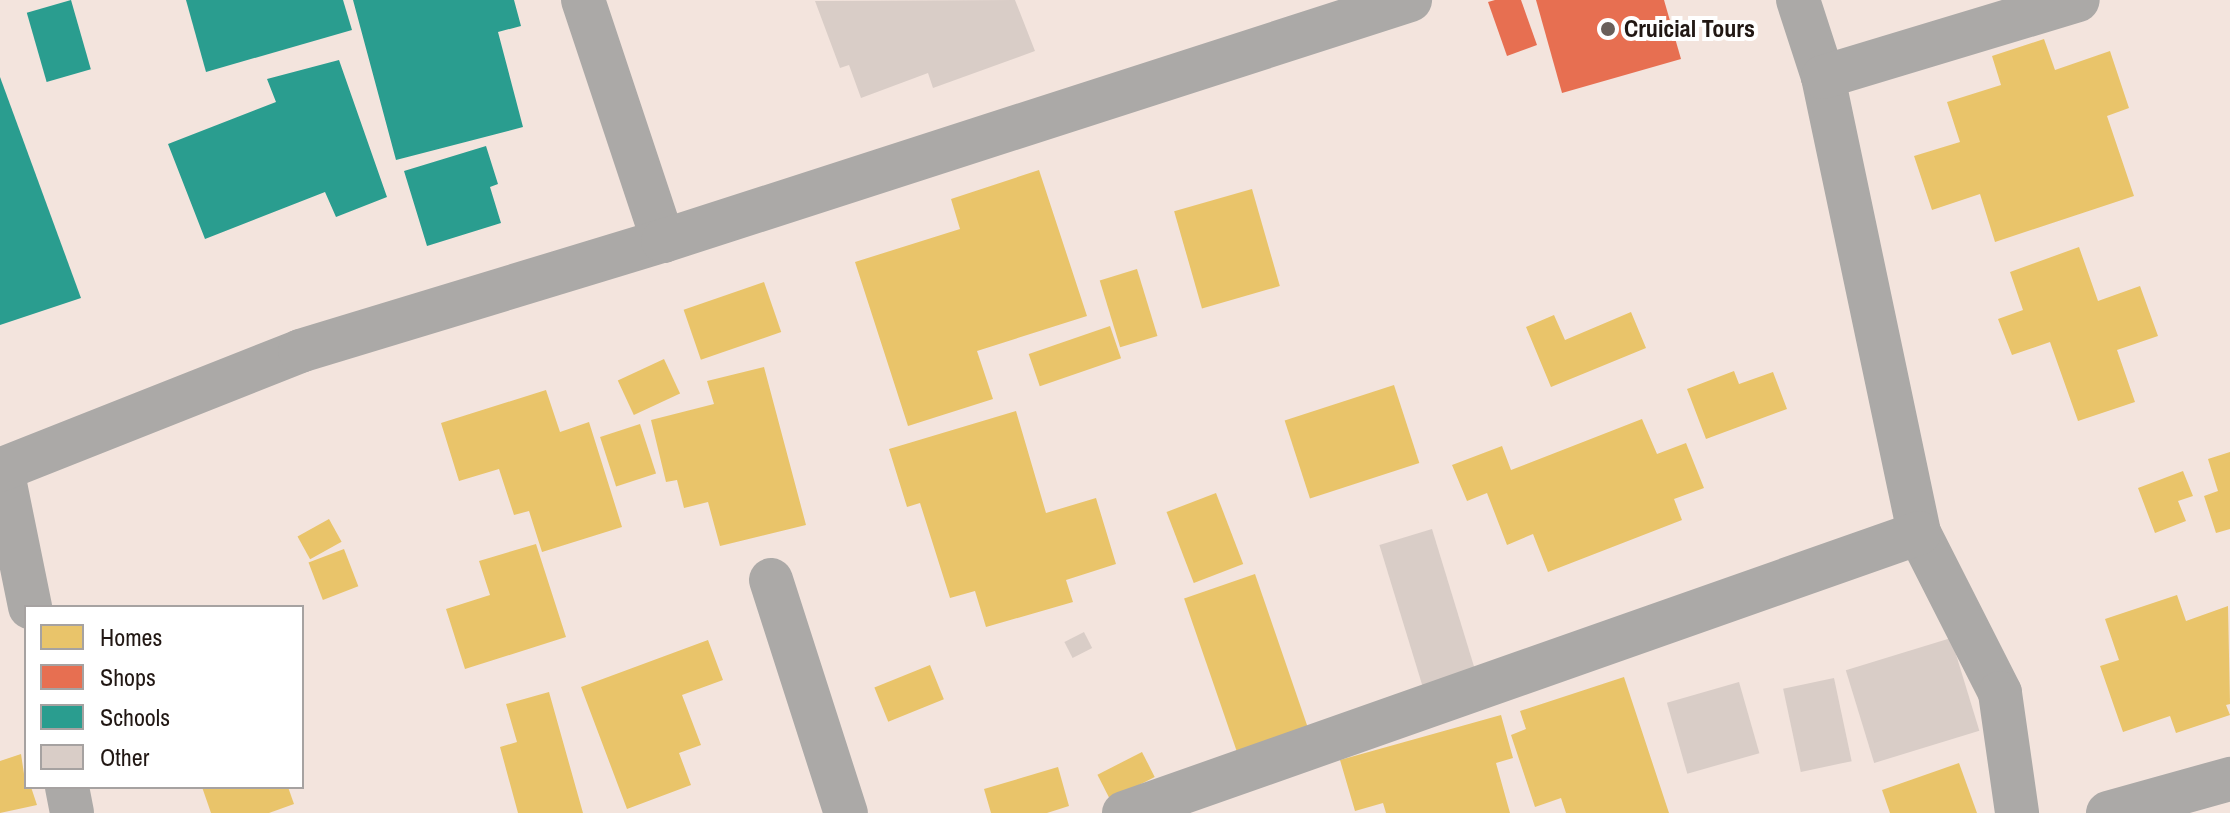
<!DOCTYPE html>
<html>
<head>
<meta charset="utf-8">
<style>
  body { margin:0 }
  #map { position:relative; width:2230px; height:813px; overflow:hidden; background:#f3e4dd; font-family:"Archivo Narrow",sans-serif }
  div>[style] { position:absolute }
  .homes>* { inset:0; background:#e9c46a; transform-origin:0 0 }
  .shops>* { inset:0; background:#e76f51 }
  .schools>* { inset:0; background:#2a9d8f; transform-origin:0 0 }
  .building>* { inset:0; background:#d9cdc7; transform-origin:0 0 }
  .street>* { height:44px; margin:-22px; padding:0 22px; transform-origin:22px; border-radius:22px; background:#aba9a7 }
  .dots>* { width:22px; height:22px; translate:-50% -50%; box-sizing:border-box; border:4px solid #fff; border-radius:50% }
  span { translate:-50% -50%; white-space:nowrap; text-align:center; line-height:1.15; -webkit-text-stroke:8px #fff; paint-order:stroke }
  .poi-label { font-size:24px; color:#211713; font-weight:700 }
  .left { translate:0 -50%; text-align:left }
  .legend { position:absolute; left:24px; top:605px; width:280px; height:184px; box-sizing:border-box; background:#fff; border:2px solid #a6a2a1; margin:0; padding:10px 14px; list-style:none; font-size:24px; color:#211713 }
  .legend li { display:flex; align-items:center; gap:16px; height:40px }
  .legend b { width:40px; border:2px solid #a6a2a1 }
</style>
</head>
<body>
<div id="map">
  <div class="homes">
    <i style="clip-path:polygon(2044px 39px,2055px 70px,2110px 51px,2129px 108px,2107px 116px,2134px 196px,1995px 242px,1980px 194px,1932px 210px,1914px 156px,1960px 142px,1947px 102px,2001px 85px,1992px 56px)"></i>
    <i style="clip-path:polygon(1039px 170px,1087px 316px,977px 351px,993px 399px,908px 426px,855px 262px,960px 229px,951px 199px)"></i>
    <i style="left:1252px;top:189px;width:101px;height:81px;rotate:74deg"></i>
    <i style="clip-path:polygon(2079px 247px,2098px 301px,2140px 286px,2158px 336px,2117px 350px,2135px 402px,2078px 421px,2050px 342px,2012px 355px,1998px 319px,2023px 310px,2010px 272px)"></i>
    <i style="left:1137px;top:269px;width:70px;height:39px;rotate:73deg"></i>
    <i style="left:764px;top:282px;width:53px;height:85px;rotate:71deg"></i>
    <i style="clip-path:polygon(1631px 312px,1646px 348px,1551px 387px,1526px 327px,1554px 315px,1565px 340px)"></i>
    <i style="left:1110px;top:326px;width:34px;height:86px;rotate:71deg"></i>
    <i style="left:664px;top:359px;width:38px;height:51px;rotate:65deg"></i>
    <i style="clip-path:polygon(764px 367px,806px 525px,720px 546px,708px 502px,684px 508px,677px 480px,666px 482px,651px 420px,714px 404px,707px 381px)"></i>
    <i style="clip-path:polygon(1734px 371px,1739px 384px,1773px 372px,1787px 409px,1706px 439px,1687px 389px)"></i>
    <i style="left:1394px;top:385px;width:82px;height:115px;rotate:72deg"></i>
    <i style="clip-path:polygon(546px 390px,560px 432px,589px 422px,622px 527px,542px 552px,529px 511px,514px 515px,499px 469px,459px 481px,441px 423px)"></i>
    <i style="clip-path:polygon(1016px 411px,1046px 513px,1096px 498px,1116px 564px,1066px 580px,1073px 602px,986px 627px,975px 591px,950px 598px,920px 503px,907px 507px,889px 449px)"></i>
    <i style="clip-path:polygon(1642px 419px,1657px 454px,1686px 443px,1704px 488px,1674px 499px,1682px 520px,1548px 572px,1533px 534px,1507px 545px,1487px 493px,1467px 501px,1452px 465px,1502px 446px,1511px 470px)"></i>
    <i style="left:640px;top:424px;width:52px;height:42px;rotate:72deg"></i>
    <i style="clip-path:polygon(2230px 452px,2230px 529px,2216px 533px,2204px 496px,2218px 491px,2208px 459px)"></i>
    <i style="clip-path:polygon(2183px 471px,2193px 496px,2178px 501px,2186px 521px,2155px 533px,2138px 488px)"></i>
    <i style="left:1216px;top:493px;width:76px;height:53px;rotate:69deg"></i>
    <i style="left:329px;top:519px;width:26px;height:36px;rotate:61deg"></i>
    <i style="clip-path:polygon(536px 544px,566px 637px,465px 669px,446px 609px,490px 595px,479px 561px)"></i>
    <i style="left:344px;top:549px;width:40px;height:38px;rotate:69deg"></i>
    <i style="left:1255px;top:574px;width:167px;height:75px;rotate:71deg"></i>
    <i style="clip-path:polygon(2177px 595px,2186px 621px,2228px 606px,2230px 704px,2226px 705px,2230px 715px,2176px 733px,2170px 716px,2123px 732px,2100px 666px,2119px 660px,2105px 619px)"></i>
    <i style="clip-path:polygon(708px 640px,723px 680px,682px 695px,701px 745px,679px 753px,691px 785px,627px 809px,581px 687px)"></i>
    <i style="left:930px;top:665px;width:37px;height:60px;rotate:68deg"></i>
    <i style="clip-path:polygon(1624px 677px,1669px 813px,1566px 813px,1561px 798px,1535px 807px,1511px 735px,1526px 729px,1520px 711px)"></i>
    <i style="clip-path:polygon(549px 692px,583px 813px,518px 813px,500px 747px,517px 742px,506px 704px)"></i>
    <i style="clip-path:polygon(1501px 715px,1513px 758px,1496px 763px,1510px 813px,1386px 813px,1383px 803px,1355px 811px,1340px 760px)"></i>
    <i style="left:1142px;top:752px;width:28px;height:50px;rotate:63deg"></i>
    <i style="clip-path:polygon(21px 754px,26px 787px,31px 787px,37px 805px,0 813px,0 761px)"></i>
    <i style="clip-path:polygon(1959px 763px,1977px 813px,1890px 813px,1882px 790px)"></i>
    <i style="clip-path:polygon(1058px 767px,1069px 806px,1047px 813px,991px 813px,984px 789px)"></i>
    <i style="clip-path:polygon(202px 787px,288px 787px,294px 804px,269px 813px,211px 813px)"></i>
  </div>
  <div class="shops">
    <i style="clip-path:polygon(1495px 0,1521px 0,1537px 45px,1507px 56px,1488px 2px)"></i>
    <i style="clip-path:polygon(1536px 0,1664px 0,1681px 59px,1562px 93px)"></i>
  </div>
  <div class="schools">
    <i style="left:71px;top:0;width:72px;height:46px;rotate:74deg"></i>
    <i style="clip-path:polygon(186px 0,343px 0,352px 30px,206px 72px)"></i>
    <i style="clip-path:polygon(353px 0,514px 0,521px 26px,498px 32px,523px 127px,396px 160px)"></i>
    <i style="clip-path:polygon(339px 60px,387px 197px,336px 217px,325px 192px,205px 239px,168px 144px,276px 102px,267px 79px)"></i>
    <i style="clip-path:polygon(0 77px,81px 298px,0 325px)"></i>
    <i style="clip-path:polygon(486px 146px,498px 184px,490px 187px,501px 223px,427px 246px,404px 171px)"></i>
  </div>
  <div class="building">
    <i style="clip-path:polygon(1015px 0,1035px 51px,933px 88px,928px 73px,861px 98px,849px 65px,840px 68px,815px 1px)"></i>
    <i style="left:1432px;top:529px;width:150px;height:55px;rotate:73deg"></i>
    <i style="left:1084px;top:632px;width:18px;height:22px;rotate:63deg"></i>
    <i style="left:1951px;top:638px;width:97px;height:110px;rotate:73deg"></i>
    <i style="left:1834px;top:678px;width:85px;height:52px;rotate:78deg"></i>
    <i style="left:1739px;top:682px;width:74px;height:75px;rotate:74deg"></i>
  </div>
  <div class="street">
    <i style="left:583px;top:0;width:254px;rotate:71.6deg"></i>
    <i style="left:1798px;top:0;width:81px;rotate:72deg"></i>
    <i style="left:1823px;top:77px;width:466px;rotate:78.1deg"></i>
    <i style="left:1919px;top:533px;width:179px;rotate:63.1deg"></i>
    <i style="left:2000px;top:693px;width:121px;rotate:81.9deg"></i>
    <i style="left:1823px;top:77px;width:266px;rotate:-16.8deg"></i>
    <i style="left:2px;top:469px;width:141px;rotate:78.5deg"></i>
    <i style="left:0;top:470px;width:323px;rotate:-21.6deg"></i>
    <i style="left:300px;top:351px;width:379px;rotate:-16.9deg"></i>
    <i style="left:663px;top:241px;width:785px;rotate:-17.88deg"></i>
    <i style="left:771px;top:580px;width:245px;rotate:72.2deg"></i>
    <i style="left:67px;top:787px;width:26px;rotate:79deg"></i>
    <i style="left:1124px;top:813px;width:843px;rotate:-19.4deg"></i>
    <i style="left:2108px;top:813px;width:127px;rotate:-15.6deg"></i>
  </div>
  <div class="dots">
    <i style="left:1608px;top:29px;background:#6a5f5a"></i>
  </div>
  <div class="poi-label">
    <span class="left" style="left:1624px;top:29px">Cruicial Tours</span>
  </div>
  <ul class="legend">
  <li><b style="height:22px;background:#e9c46a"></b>Homes</li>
  <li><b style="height:22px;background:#e76f51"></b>Shops</li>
  <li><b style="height:22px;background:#2a9d8f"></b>Schools</li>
  <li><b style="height:22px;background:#d9cdc7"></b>Other</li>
  </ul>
</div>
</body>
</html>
